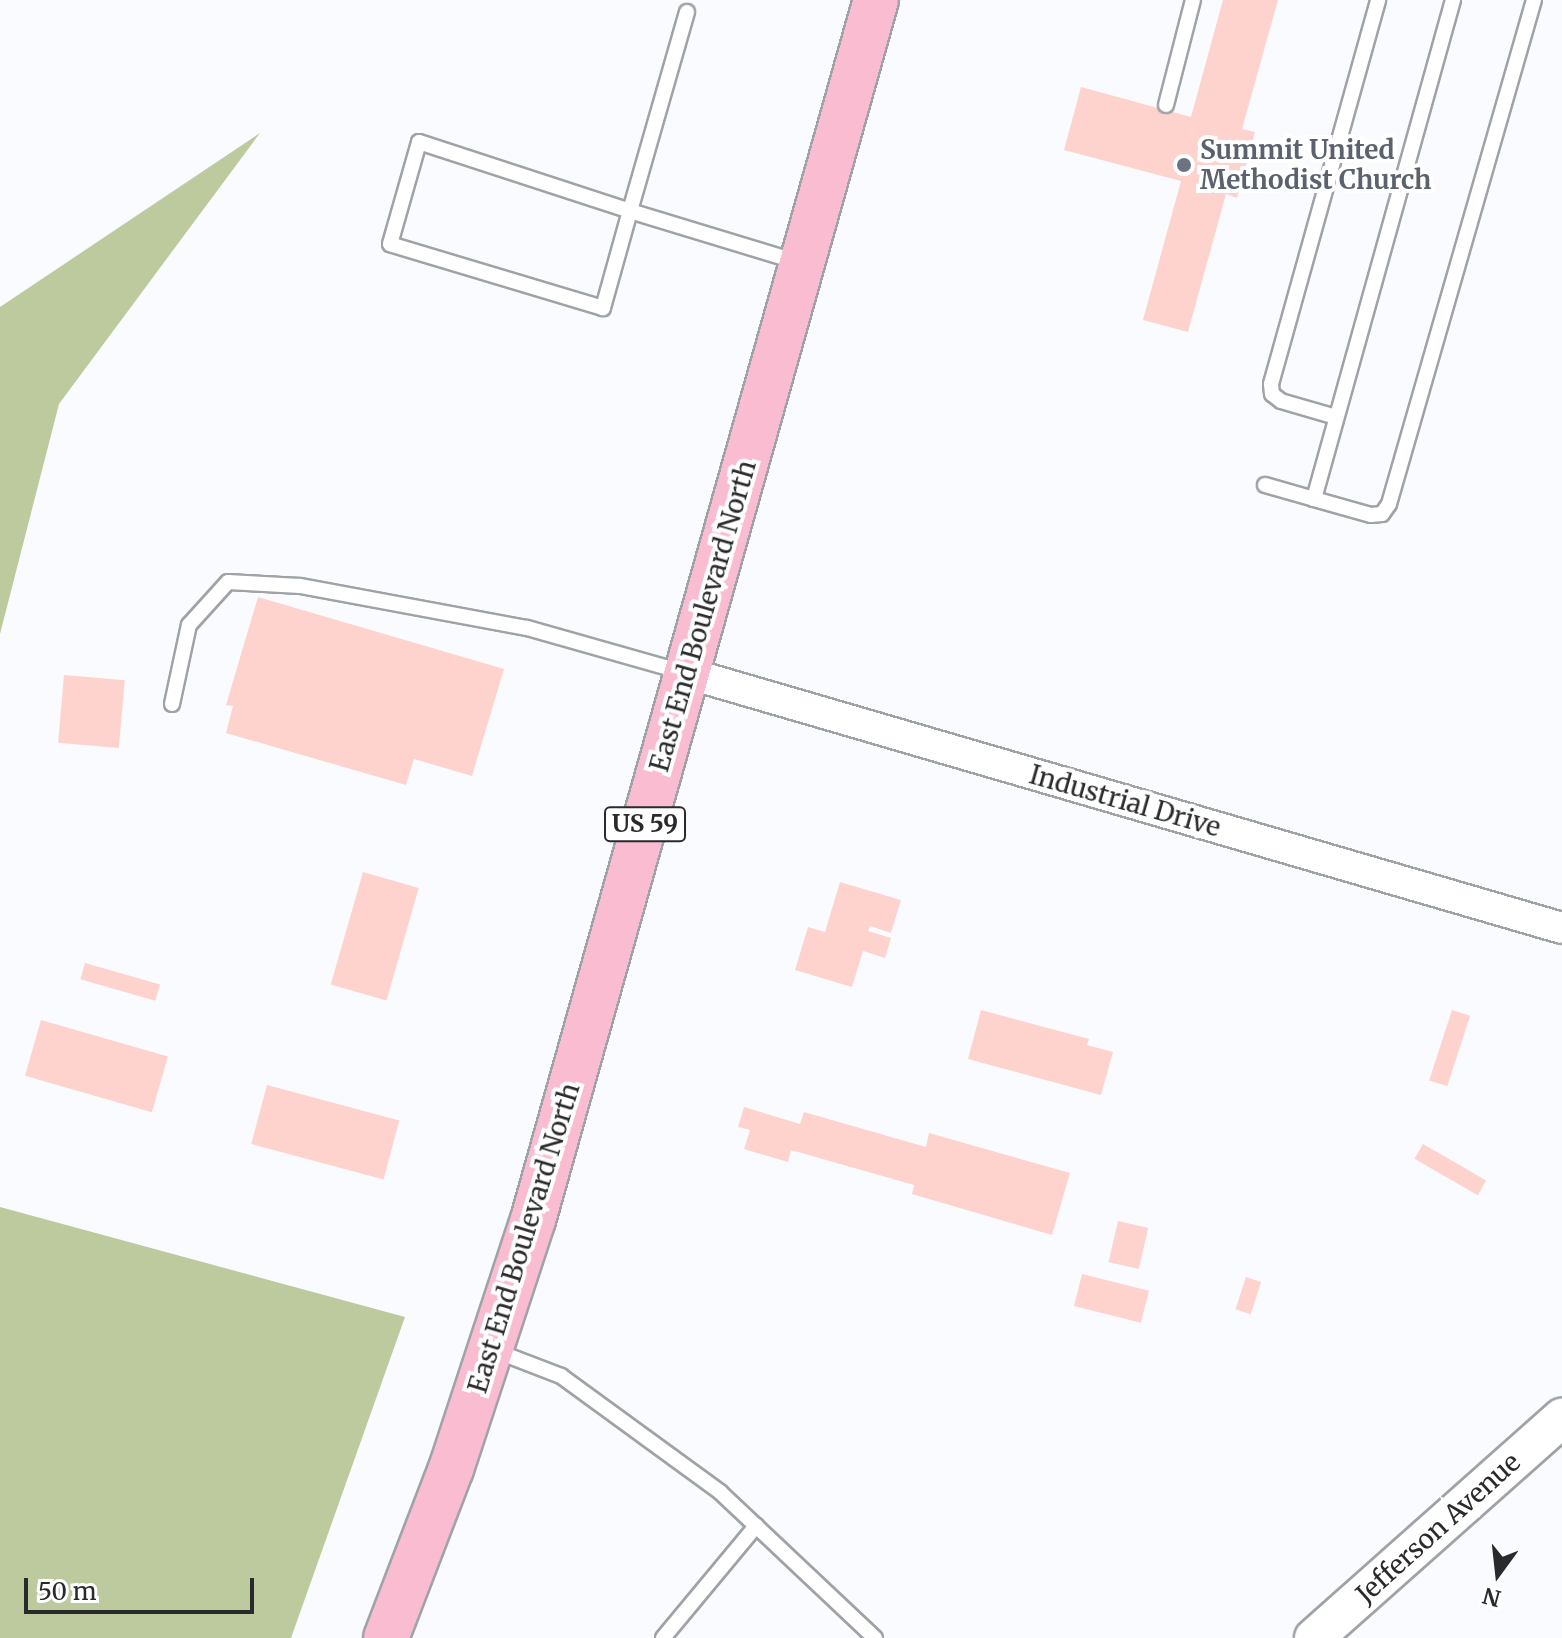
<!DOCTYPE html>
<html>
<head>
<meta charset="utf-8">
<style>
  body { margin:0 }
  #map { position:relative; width:1562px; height:1638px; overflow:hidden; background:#f9fbfe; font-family:Merriweather,serif }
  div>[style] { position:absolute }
  .forest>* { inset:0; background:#bdca9e }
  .building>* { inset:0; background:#fed3cd; transform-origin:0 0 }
  .roads { filter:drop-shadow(2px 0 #9fa3a7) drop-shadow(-2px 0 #9fa3a7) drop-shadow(0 2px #9fa3a7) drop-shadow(0 -2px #9fa3a7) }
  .service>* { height:14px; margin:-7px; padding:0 7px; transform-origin:7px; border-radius:7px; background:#fff }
  .minor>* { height:30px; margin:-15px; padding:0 15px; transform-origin:15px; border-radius:15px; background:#fff }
  .tertiary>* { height:38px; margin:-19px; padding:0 19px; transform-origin:19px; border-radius:19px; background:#fff }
  .trunk>* { height:44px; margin:-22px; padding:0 22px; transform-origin:22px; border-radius:22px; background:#fabcd0 }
  .dots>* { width:22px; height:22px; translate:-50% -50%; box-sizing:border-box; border:4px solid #fff; border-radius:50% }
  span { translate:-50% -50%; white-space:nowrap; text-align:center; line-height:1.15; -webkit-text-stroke:8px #fff; paint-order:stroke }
  .shield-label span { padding:2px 6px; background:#fff; border:2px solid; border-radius:6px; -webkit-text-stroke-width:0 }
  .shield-label { font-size:24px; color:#292a2c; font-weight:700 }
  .worship-label { font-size:26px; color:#5b616d; font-weight:700 }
  .left { translate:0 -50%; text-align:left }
  .street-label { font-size:26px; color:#292a2c }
  .north { position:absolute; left:1458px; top:1534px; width:80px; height:80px; -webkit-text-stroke:6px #fff; paint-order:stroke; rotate:195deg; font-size:22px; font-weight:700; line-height:32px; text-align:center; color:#292a2c }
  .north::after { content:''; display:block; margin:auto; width:28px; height:36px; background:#292a2c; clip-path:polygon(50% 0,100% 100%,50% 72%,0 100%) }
  .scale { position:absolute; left:24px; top:1578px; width:230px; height:36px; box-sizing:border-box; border:4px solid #292a2c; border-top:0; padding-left:10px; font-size:24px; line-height:28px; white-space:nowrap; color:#292a2c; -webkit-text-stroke:6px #fff; paint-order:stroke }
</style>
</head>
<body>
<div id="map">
  <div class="forest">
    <i style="clip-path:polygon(260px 133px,59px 404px,0 634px,0 307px)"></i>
    <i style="clip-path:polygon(0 1207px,405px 1317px,291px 1638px,0 1638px)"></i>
  </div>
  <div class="building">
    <i style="clip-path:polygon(1223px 0,1278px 0,1242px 129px,1255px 132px,1237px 198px,1226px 194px,1188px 332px,1143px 320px,1181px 181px,1064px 150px,1081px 87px,1191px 117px)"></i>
    <i style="clip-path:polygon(258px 597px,504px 669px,472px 776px,414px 759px,406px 785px,226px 733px,233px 706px,226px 705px)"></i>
    <i style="left:64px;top:675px;width:61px;height:68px;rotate:5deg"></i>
    <i style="left:363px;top:872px;width:58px;height:117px;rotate:16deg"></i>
    <i style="clip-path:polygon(840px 882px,901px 900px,891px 933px,870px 926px,868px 931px,891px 938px,885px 958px,863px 951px,852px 987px,795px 970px,808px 927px,825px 932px)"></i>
    <i style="left:85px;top:963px;width:78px;height:17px;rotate:16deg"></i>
    <i style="clip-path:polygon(981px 1010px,1089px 1039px,1087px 1045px,1113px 1052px,1101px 1095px,968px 1059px)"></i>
    <i style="left:1452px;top:1010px;width:19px;height:74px;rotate:18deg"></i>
    <i style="left:41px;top:1020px;width:132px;height:58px;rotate:16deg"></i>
    <i style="left:267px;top:1085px;width:137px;height:61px;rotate:15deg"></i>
    <i style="clip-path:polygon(744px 1107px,800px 1124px,804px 1112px,926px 1147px,929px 1133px,1070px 1173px,1052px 1235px,912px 1194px,914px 1185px,791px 1150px,788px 1162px,744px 1149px,750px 1130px,738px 1127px)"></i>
    <i style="left:1423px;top:1144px;width:73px;height:17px;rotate:30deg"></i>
    <i style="left:1118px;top:1221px;width:31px;height:42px;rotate:13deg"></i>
    <i style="left:1082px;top:1274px;width:69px;height:33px;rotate:14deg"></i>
    <i style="left:1246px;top:1277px;width:16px;height:34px;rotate:18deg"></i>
  </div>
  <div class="roads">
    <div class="service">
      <i style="left:1453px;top:0;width:518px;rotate:105.57deg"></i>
      <i style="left:1314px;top:499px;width:59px;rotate:15.7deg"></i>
      <i style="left:1371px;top:515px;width:11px;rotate:-5deg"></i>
      <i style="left:1382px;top:514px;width:12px;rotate:-55deg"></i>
      <i style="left:1389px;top:504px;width:524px;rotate:-73.95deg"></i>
      <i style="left:687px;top:12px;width:207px;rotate:106deg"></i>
      <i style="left:630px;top:211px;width:101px;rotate:105.6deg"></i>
      <i style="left:603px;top:308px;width:222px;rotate:-163.3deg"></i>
      <i style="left:390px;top:244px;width:106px;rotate:-74.1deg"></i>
      <i style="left:419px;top:142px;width:222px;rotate:18.1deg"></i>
      <i style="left:630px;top:211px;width:176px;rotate:16.9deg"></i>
      <i style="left:1166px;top:105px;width:108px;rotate:-75.6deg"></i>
      <i style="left:1336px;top:417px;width:57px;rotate:-163.8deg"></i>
      <i style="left:1281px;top:401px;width:11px;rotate:-142deg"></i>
      <i style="left:1272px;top:394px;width:10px;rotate:-96deg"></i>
      <i style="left:1271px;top:384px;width:399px;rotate:-74.4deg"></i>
      <i style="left:1265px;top:485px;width:51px;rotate:15.9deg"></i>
      <i style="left:172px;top:704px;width:81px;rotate:-77.9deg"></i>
      <i style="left:189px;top:625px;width:58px;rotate:-47.8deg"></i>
      <i style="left:228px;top:582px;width:72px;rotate:3.2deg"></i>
      <i style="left:300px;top:586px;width:231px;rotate:10.5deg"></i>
      <i style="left:527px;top:628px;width:162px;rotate:15.8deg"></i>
      <i style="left:496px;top:1351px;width:70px;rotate:21deg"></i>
      <i style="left:561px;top:1376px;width:197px;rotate:36.1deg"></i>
      <i style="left:720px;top:1492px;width:213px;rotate:43.3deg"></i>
      <i style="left:663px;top:1638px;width:146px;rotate:-50.3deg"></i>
    </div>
    <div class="minor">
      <i style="left:687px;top:673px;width:911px;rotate:16.25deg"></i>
    </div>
    <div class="tertiary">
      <i style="left:1314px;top:1638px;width:332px;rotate:-41.6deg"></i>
    </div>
    <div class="trunk">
      <i style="left:386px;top:1638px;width:181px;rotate:-69deg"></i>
      <i style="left:451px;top:1469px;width:262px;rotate:-71.8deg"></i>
      <i style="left:533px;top:1220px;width:1267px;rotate:-74.3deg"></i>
    </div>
  </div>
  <div class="dots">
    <i style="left:1184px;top:165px;background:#6b7280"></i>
  </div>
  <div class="shield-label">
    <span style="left:645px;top:824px">US 59</span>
  </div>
  <div class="worship-label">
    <span class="left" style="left:1200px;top:165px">Summit United<br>Methodist Church</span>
  </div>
  <div class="street-label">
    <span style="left:703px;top:616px;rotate:-74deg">East End Boulevard North</span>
    <span style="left:1125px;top:801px;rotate:16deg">Industrial Drive</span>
    <span style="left:524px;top:1238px;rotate:-73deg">East End Boulevard North</span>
    <span style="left:1438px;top:1528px;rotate:-42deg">Jefferson Avenue</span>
  </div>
  <div class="north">N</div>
  <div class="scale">50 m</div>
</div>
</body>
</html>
